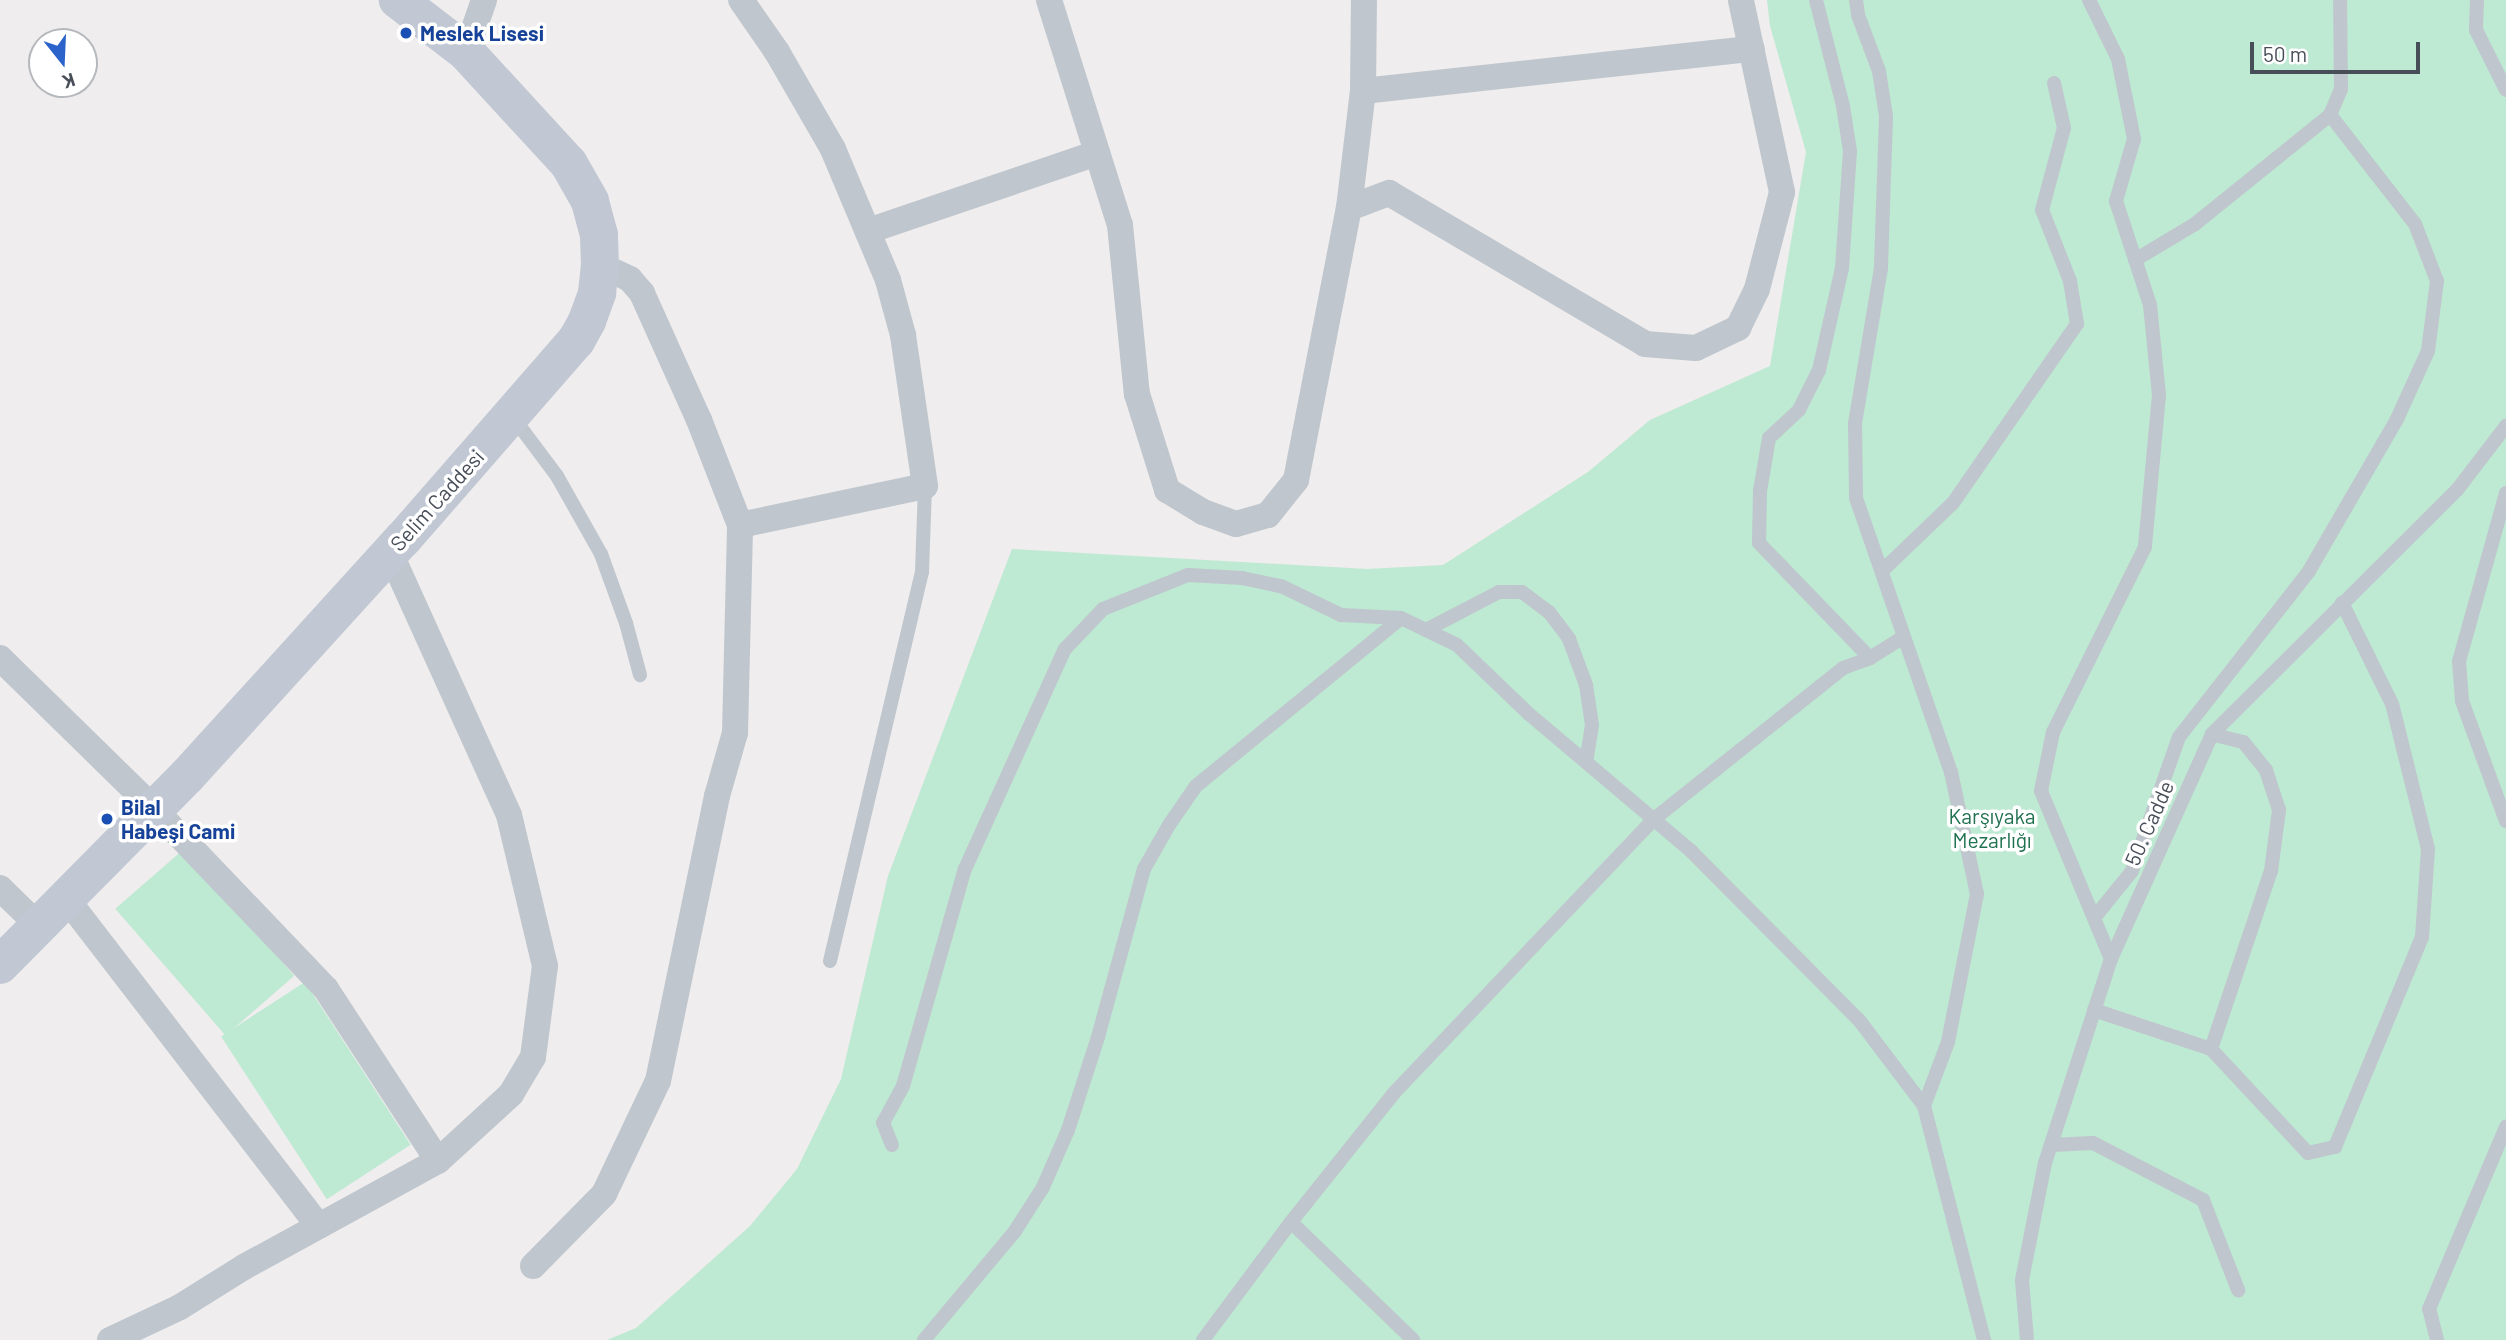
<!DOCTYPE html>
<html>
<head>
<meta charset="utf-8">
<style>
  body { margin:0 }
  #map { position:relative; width:2506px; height:1340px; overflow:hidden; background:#efeded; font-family:Barlow,sans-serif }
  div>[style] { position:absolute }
  .green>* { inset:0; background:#bee9d2; transform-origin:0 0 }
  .lane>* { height:14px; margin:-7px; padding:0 7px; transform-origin:7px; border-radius:7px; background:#bfc6cd }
  .street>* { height:26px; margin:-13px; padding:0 13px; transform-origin:13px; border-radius:13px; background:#bfc6cd }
  .secondary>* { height:38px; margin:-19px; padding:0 19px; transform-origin:19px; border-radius:19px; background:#c1c8d4 }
  .dots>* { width:19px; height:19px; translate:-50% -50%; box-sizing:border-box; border:4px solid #fff; border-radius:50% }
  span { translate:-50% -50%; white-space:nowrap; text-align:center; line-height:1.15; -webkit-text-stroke:7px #fff; paint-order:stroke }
  .transit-label { font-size:21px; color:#164399; font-weight:700 }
  .left { translate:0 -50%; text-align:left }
  .street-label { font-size:21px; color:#474e58 }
  .park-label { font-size:21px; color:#20714f }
  .north { position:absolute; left:28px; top:28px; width:70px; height:70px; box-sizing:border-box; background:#fff; border:2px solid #b5b8bc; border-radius:50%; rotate:162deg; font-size:19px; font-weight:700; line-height:28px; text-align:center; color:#474e58 }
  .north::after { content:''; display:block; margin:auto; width:24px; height:32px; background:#2b63cb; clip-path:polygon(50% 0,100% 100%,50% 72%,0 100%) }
  .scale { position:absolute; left:2250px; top:42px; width:170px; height:32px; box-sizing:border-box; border:4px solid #474e58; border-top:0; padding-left:9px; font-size:21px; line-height:24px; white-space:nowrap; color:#474e58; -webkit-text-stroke:5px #fff; paint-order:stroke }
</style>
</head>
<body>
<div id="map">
  <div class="green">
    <i style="clip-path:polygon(1767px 0,2506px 0,2506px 1340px,607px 1340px,636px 1328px,750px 1226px,797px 1169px,841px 1079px,888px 876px,1012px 549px,1367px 569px,1443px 565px,1588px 472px,1650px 420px,1770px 366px,1806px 152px,1770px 26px)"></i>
    <i style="left:184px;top:849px;width:168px;height:91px;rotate:49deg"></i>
    <i style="left:305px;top:982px;width:194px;height:100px;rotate:57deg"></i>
  </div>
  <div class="lane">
    <i style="left:1816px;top:0;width:109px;rotate:75.7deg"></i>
    <i style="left:1843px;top:106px;width:46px;rotate:81.2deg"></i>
    <i style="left:1850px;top:151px;width:117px;rotate:93.9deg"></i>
    <i style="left:1842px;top:268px;width:105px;rotate:102.7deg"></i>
    <i style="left:1819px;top:370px;width:45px;rotate:116.6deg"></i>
    <i style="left:1799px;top:410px;width:41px;rotate:137deg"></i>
    <i style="left:1769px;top:438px;width:54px;rotate:99.6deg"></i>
    <i style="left:1760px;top:491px;width:52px;rotate:91.1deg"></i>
    <i style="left:1759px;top:543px;width:160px;rotate:46deg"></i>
    <i style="left:1856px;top:0;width:15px;rotate:82deg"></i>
    <i style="left:1858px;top:15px;width:60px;rotate:69.4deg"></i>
    <i style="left:1879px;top:71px;width:46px;rotate:81.2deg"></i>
    <i style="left:1886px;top:116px;width:152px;rotate:91.9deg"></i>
    <i style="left:1881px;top:268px;width:157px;rotate:99.5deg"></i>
    <i style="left:1855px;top:423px;width:75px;rotate:89.2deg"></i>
    <i style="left:1856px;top:498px;width:290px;rotate:70.9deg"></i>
    <i style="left:1951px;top:772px;width:125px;rotate:78deg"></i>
    <i style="left:1977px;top:894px;width:151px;rotate:101.1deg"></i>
    <i style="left:1948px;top:1042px;width:68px;rotate:110.6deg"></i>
    <i style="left:2089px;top:0;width:66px;rotate:63.8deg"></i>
    <i style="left:2118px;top:59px;width:82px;rotate:78.7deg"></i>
    <i style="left:2134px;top:139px;width:65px;rotate:106.2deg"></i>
    <i style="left:2116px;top:201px;width:109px;rotate:71.9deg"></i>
    <i style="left:2150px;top:305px;width:90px;rotate:84.3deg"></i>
    <i style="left:2159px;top:395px;width:153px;rotate:95.3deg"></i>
    <i style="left:2145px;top:547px;width:207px;rotate:116.4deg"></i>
    <i style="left:2053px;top:732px;width:60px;rotate:101.5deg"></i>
    <i style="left:2041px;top:791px;width:182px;rotate:67.4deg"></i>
    <i style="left:2477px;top:0;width:30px;rotate:92deg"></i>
    <i style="left:2476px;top:30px;width:67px;rotate:63.4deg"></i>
    <i style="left:2135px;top:260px;width:70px;rotate:-31deg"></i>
    <i style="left:2195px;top:224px;width:174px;rotate:-38.9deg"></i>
    <i style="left:2330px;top:115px;width:28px;rotate:-67deg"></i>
    <i style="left:2341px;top:89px;width:89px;rotate:-90.6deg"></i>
    <i style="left:512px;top:416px;width:75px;rotate:53.1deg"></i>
    <i style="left:557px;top:476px;width:90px;rotate:60.6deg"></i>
    <i style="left:601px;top:554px;width:73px;rotate:70.1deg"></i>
    <i style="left:626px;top:623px;width:54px;rotate:74.9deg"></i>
    <i style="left:2506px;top:493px;width:174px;rotate:105.6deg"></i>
    <i style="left:2459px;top:661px;width:40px;rotate:85.7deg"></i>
    <i style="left:2462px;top:701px;width:128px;rotate:69.9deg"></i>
    <i style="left:1882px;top:571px;width:98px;rotate:-43.8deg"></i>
    <i style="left:1953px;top:503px;width:218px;rotate:-55.3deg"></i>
    <i style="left:2077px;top:324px;width:44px;rotate:-99.2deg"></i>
    <i style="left:2070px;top:281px;width:76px;rotate:-111.5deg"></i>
    <i style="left:2042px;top:210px;width:85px;rotate:-75deg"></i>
    <i style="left:2064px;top:128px;width:46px;rotate:-102.5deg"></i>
    <i style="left:1426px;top:630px;width:82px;rotate:-27.5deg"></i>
    <i style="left:1499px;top:592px;width:23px"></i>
    <i style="left:1522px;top:592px;width:34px;rotate:37deg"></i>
    <i style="left:1549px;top:612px;width:34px;rotate:53deg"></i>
    <i style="left:1569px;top:639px;width:49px;rotate:69.7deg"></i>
    <i style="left:1586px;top:685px;width:40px;rotate:81.5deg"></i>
    <i style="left:1592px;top:725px;width:36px;rotate:99deg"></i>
    <i style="left:2094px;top:918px;width:60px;rotate:-51deg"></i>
    <i style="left:2132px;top:871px;width:142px;rotate:-70.7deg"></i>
    <i style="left:2179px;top:737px;width:211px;rotate:-51.9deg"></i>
    <i style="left:2309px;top:571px;width:176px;rotate:-59.9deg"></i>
    <i style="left:2397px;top:419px;width:75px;rotate:-65.5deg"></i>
    <i style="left:2428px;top:351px;width:71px;rotate:-82.7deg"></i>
    <i style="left:2437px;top:281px;width:61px;rotate:-111.1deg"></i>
    <i style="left:2415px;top:224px;width:138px;rotate:-127.9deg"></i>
    <i style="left:830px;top:961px;width:400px;rotate:-76.7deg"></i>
    <i style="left:922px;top:572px;width:86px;rotate:-88deg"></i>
    <i style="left:2094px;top:1010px;width:123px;rotate:18.4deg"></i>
    <i style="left:2211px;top:1049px;width:142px;rotate:47deg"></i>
    <i style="left:2308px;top:1153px;width:28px;rotate:-13deg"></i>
    <i style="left:2335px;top:1147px;width:227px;rotate:-67.5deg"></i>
    <i style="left:2422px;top:937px;width:88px;rotate:-86.1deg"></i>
    <i style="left:2428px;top:849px;width:149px;rotate:-103.9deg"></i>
    <i style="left:2392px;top:704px;width:113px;rotate:-116.3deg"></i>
    <i style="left:2211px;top:1049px;width:188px;rotate:-71.4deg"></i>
    <i style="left:2271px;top:871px;width:62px;rotate:-82.5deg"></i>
    <i style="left:2279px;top:810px;width:42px;rotate:-108deg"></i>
    <i style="left:2266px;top:770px;width:36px;rotate:-129deg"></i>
    <i style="left:2243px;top:742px;width:32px;rotate:-166deg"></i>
    <i style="left:892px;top:1145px;width:24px;rotate:-112deg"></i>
    <i style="left:883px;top:1123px;width:42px;rotate:-61.6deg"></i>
    <i style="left:903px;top:1086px;width:226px;rotate:-74.1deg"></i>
    <i style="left:965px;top:869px;width:242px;rotate:-65.6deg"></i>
    <i style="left:1065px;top:649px;width:55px;rotate:-46.5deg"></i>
    <i style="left:1103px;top:609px;width:92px;rotate:-21.8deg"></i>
    <i style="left:1188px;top:575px;width:54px;rotate:3.2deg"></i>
    <i style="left:1242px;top:578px;width:40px;rotate:12deg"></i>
    <i style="left:1281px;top:586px;width:67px;rotate:25.8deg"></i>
    <i style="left:1341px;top:615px;width:60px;rotate:2.9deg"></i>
    <i style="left:2051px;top:1145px;width:42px;rotate:-2.7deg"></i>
    <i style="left:2093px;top:1143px;width:124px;rotate:27.4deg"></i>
    <i style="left:2203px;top:1200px;width:97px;rotate:68.7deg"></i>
    <i style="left:1291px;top:1222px;width:170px;rotate:44deg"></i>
    <i style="left:924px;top:1340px;width:142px;rotate:-50.1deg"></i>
    <i style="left:1015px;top:1231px;width:52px;rotate:-57.5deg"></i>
    <i style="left:1043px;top:1187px;width:62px;rotate:-66.3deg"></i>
    <i style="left:1068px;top:1130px;width:98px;rotate:-72.1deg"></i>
    <i style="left:1098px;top:1037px;width:174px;rotate:-74.7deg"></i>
    <i style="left:1144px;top:869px;width:51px;rotate:-60.4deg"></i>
    <i style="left:1169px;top:825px;width:47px;rotate:-55.3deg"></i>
    <i style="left:1196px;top:786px;width:265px;rotate:-39.3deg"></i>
    <i style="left:1401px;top:618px;width:62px;rotate:25.7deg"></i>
    <i style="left:1457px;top:645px;width:100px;rotate:43.8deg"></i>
    <i style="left:1529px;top:714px;width:212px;rotate:40.2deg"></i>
    <i style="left:1691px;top:851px;width:238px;rotate:45.2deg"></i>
    <i style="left:1859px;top:1020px;width:108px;rotate:52.9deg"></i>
    <i style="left:1924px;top:1106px;width:242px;rotate:75.6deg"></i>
    <i style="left:1203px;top:1340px;width:147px;rotate:-53.3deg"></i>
    <i style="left:1291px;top:1222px;width:164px;rotate:-51.4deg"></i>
    <i style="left:1393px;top:1094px;width:379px;rotate:-46.5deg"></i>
    <i style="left:1654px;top:819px;width:242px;rotate:-38.6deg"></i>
    <i style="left:1843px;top:668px;width:29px;rotate:-20deg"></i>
    <i style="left:1870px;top:658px;width:40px;rotate:-32deg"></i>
    <i style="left:2027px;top:1340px;width:60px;rotate:-94.8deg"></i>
    <i style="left:2022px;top:1280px;width:119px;rotate:-78.9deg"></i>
    <i style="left:2045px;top:1163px;width:214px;rotate:-72.1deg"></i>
    <i style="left:2111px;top:959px;width:247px;rotate:-65.8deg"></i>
    <i style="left:2212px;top:734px;width:346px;rotate:-44.9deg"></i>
    <i style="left:2457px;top:490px;width:81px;rotate:-52.6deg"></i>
    <i style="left:2437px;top:1340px;width:32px;rotate:-104deg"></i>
    <i style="left:2429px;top:1309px;width:198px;rotate:-67.1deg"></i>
  </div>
  <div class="street">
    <i style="left:1049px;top:0;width:236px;rotate:72.5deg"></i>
    <i style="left:1120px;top:225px;width:170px;rotate:84.3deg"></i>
    <i style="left:1137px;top:394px;width:101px;rotate:72.6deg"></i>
    <i style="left:1167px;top:490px;width:42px;rotate:31.4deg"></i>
    <i style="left:1203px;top:512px;width:35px;rotate:20deg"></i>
    <i style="left:1236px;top:524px;width:33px;rotate:-16deg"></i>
    <i style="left:1268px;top:515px;width:45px;rotate:-51.3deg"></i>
    <i style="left:1296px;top:480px;width:277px;rotate:-79deg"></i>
    <i style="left:1349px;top:208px;width:118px;rotate:-83.2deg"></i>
    <i style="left:1363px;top:91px;width:91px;rotate:-89.4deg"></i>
    <i style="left:466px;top:52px;width:55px;rotate:-70.9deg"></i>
    <i style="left:1363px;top:91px;width:391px;rotate:-6.2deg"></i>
    <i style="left:1349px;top:208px;width:43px;rotate:-20.6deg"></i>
    <i style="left:1389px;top:193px;width:297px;rotate:30.5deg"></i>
    <i style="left:1645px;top:344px;width:51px;rotate:4.5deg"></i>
    <i style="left:1696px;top:348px;width:47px;rotate:-25.5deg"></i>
    <i style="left:1738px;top:328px;width:43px;rotate:-64deg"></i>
    <i style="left:1757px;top:289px;width:100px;rotate:-75.5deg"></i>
    <i style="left:1782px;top:192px;width:196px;rotate:-102.1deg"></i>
    <i style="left:868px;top:231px;width:242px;rotate:-18.8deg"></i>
    <i style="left:740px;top:525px;width:189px;rotate:-11.9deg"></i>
    <i style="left:925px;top:486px;width:153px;rotate:-98.3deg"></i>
    <i style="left:903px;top:335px;width:57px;rotate:-105.3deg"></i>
    <i style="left:888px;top:280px;width:142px;rotate:-112.8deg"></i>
    <i style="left:833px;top:149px;width:112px;rotate:-120deg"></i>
    <i style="left:777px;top:52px;width:63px;rotate:-124.7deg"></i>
    <i style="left:0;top:658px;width:216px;rotate:44.4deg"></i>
    <i style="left:154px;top:809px;width:249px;rotate:46.3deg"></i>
    <i style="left:326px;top:989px;width:205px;rotate:56.9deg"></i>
    <i style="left:0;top:888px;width:54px;rotate:44.3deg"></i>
    <i style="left:66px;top:898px;width:414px;rotate:52.4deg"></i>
    <i style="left:533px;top:1266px;width:101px;rotate:-45.4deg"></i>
    <i style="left:604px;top:1194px;width:125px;rotate:-64.5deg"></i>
    <i style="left:658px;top:1081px;width:291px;rotate:-78.3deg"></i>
    <i style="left:717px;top:796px;width:66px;rotate:-74.1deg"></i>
    <i style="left:735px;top:733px;width:208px;rotate:-88.6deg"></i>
    <i style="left:740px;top:525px;width:113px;rotate:-111.3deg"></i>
    <i style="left:699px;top:420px;width:139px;rotate:-114.2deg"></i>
    <i style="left:642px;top:293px;width:18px;rotate:-131deg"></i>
    <i style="left:630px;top:279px;width:33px;rotate:-155deg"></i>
    <i style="left:110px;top:1340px;width:77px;rotate:-25.2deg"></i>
    <i style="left:180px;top:1307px;width:75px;rotate:-32deg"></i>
    <i style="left:244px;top:1267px;width:221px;rotate:-28.7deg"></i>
    <i style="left:438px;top:1161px;width:99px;rotate:-42.5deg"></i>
    <i style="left:511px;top:1094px;width:43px;rotate:-59.3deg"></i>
    <i style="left:533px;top:1057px;width:92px;rotate:-82.5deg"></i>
    <i style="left:545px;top:966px;width:155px;rotate:-103.4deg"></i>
    <i style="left:509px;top:815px;width:288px;rotate:-114.4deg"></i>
  </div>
  <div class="secondary">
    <i style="left:0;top:965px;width:266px;rotate:-45.3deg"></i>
    <i style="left:187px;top:776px;width:321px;rotate:-47.7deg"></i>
    <i style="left:403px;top:539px;width:263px;rotate:-48.9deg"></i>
    <i style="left:576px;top:341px;width:23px;rotate:-61deg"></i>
    <i style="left:587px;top:321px;width:30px;rotate:-70deg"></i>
    <i style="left:597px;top:293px;width:28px;rotate:-84deg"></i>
    <i style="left:600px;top:265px;width:30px;rotate:-92deg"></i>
    <i style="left:599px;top:235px;width:35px;rotate:-105deg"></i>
    <i style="left:590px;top:201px;width:43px;rotate:-119.6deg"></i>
    <i style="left:569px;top:164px;width:152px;rotate:-132.6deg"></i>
    <i style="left:466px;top:52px;width:86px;rotate:-142.6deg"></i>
  </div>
  <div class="dots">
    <i style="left:406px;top:33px;background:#1a4fb4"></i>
    <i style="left:107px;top:819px;background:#1a4fb4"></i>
  </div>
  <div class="transit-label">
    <span class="left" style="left:420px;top:33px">Meslek Lisesi</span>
    <span class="left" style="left:121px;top:819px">Bilal<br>Habeşi Cami</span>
  </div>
  <div class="street-label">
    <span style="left:437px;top:500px;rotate:-48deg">Selim Caddesi</span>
    <span style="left:2149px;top:823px;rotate:-66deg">50. Cadde</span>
  </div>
  <div class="park-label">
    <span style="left:1992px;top:828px">Karşıyaka<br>Mezarlığı</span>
  </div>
  <div class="north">K</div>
  <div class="scale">50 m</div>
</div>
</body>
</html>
